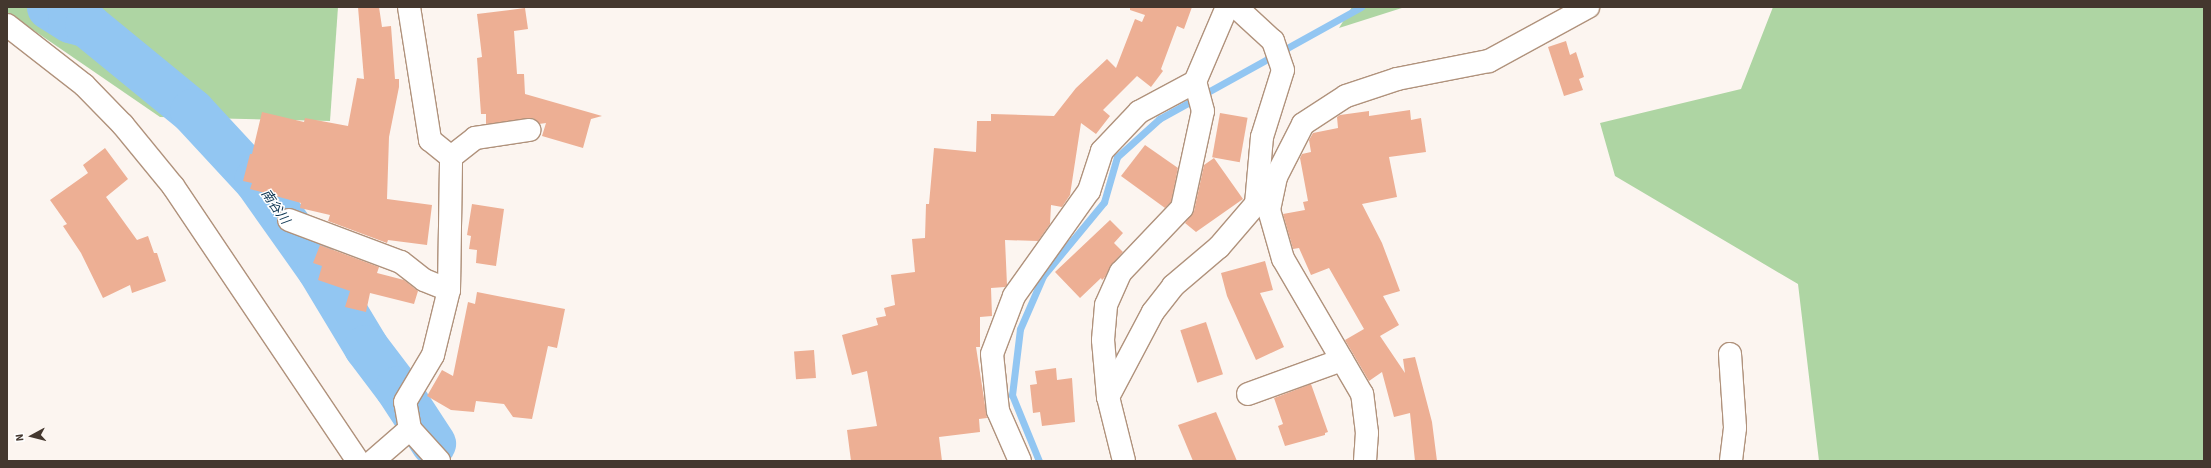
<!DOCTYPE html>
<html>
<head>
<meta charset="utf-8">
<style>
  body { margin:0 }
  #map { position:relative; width:2211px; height:468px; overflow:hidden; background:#fcf5f0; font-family:"Source Sans 3","Noto Sans JP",sans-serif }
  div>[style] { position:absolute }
  .green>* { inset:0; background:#aed5a3 }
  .stream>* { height:7px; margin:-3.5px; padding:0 3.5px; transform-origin:3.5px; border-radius:3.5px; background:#92c6f2 }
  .river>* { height:45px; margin:-22.5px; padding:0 22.5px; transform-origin:22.5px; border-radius:22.5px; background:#92c6f2 }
  .building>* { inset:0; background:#edaf94; transform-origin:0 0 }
  .roads { filter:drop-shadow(1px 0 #b0927c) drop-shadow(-1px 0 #b0927c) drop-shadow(0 1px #b0927c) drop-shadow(0 -1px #b0927c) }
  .minor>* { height:22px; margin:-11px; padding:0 11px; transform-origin:11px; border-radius:11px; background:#fff }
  span { translate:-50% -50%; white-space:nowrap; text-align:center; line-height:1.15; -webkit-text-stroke:3px #fff; paint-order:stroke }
  .water-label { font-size:13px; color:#0b3350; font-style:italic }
  .frame { position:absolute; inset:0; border:8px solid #44372e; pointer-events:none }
  .north { position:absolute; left:12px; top:416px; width:40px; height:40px; -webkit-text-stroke:3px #fff; paint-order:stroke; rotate:263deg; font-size:11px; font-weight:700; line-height:16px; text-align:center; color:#44372e }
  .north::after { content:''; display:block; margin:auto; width:14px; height:18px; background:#44372e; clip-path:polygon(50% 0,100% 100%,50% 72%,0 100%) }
</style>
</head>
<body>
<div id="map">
  <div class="green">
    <i style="clip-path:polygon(7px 7px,338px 7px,330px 121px,160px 117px,7px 12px)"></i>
    <i style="clip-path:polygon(1352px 7px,1405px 7px,1339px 28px)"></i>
    <i style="clip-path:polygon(1773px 7px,2204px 7px,2204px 461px,1819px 461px,1798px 284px,1615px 176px,1600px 123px,1741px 89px)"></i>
  </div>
  <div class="stream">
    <i style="left:1039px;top:461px;width:71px;rotate:-112.2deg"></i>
    <i style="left:1012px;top:395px;width:66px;rotate:-83.1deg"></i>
    <i style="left:1020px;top:329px;width:58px;rotate:-66.5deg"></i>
    <i style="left:1043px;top:276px;width:96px;rotate:-50.5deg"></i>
    <i style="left:1104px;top:202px;width:47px;rotate:-73.9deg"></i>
    <i style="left:1117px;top:157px;width:57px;rotate:-42.1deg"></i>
    <i style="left:1159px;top:119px;width:231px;rotate:-29deg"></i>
  </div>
  <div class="river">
    <i style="left:49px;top:7px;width:25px;rotate:32deg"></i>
    <i style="left:70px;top:20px;width:18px;rotate:16deg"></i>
    <i style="left:87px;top:25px;width:136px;rotate:39.3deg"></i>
    <i style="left:192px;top:111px;width:94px;rotate:47.2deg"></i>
    <i style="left:256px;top:180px;width:109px;rotate:54.7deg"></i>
    <i style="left:319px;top:269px;width:91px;rotate:58.9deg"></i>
    <i style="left:366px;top:347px;width:51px;rotate:52.9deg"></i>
    <i style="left:397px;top:388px;width:66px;rotate:56.8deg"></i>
  </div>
  <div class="building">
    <i style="clip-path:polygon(358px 7px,379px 7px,382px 27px,391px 26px,395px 79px,399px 79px,399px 87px,389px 137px,387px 199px,432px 205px,427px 245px,388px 240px,387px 243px,328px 221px,330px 215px,300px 208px,301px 203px,250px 189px,252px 183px,243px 181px,250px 154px,252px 154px,262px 112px,304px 122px,305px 118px,348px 126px,357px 78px,364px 79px)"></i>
    <i style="clip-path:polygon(1130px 7px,1192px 7px,1184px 29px,1177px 26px,1161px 69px,1163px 71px,1151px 87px,1137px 76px,1103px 110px,1110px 116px,1096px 134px,1081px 123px,1070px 195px,1062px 207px,1051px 205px,1050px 224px,1038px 241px,1005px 240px,1007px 285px,1005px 287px,991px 288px,992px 316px,980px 317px,980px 347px,976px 347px,987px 418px,979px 419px,980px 432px,939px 437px,942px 461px,851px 461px,847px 430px,877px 426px,867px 371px,852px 375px,842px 335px,878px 325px,876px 318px,886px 316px,884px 308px,895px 305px,891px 275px,915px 272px,912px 239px,925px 238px,926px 204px,929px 204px,934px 148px,976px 152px,977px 121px,991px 121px,991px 114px,1054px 116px,1076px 88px,1107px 59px,1116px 68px,1135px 19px,1142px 22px,1145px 15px,1130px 10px)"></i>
    <i style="clip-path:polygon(525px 8px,528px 29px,514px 31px,517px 74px,524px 74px,525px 94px,602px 116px,591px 119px,583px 148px,542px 136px,546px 123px,539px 124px,533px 118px,486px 124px,486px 114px,481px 114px,477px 58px,482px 57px,477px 14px)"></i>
    <i style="clip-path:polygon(1566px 41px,1570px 55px,1576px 52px,1584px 77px,1579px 79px,1583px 90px,1564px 96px,1548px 47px)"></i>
    <i style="clip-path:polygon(1410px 110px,1411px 120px,1421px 118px,1426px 152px,1389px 157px,1397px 197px,1362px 204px,1382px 243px,1400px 291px,1383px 296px,1399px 325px,1380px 336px,1405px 373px,1403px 359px,1415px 357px,1432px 422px,1437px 461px,1415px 461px,1410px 413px,1394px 417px,1382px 372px,1369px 381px,1345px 340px,1364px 329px,1329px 268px,1311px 275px,1299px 248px,1293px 249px,1283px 214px,1305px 210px,1303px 202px,1308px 201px,1300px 158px,1302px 154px,1311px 152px,1309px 140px,1313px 133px,1338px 128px,1337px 117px,1340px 115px,1369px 111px,1369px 116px)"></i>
    <i style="left:1220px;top:113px;width:28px;height:45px;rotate:10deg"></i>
    <i style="clip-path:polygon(1145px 145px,1178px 168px,1171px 202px,1165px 208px,1121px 176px)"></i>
    <i style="clip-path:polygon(105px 148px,128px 179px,106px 197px,137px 240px,148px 236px,154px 253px,157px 253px,166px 281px,132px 293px,130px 285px,103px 298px,81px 253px,63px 226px,67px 224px,50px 200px,88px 173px,83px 165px)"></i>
    <i style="clip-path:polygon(1214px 158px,1243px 199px,1196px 232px,1185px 223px,1194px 211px,1204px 165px)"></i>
    <i style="clip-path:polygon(472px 204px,504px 209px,496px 266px,476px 263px,477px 250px,469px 249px,471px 236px,467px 235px)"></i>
    <i style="clip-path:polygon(1110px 220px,1123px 233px,1114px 243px,1123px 252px,1112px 264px,1105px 277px,1102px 280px,1101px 278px,1080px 298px,1055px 272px)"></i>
    <i style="clip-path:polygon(320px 245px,379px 267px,377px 273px,404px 280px,418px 291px,414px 304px,370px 293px,366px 312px,345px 307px,350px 291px,318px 280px,322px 266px,313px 263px)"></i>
    <i style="clip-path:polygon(1265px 261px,1273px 290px,1260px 293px,1284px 347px,1256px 360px,1227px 296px,1221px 273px)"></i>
    <i style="clip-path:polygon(477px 292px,565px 309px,557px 348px,548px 346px,532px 419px,513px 417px,504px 404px,476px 401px,474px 412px,451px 410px,427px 396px,442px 370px,453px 376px,468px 302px,475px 304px)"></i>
    <i style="left:1206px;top:322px;width:55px;height:27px;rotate:72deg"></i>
    <i style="left:814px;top:350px;width:28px;height:20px;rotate:86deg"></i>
    <i style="clip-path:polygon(1056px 368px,1057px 380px,1072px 378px,1075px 422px,1042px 426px,1040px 412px,1033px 413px,1030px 385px,1037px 384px,1035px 371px)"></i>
    <i style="clip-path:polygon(1311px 384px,1328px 432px,1325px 433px,1325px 435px,1285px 446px,1278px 426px,1283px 424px,1274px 398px)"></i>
    <i style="clip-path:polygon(1216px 412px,1237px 461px,1193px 461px,1178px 425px)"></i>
  </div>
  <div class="roads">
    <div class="minor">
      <i style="left:409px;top:7px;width:135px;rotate:81deg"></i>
      <i style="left:430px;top:140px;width:27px;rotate:39deg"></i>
      <i style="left:7px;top:25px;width:98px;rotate:37.9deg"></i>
      <i style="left:84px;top:85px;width:56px;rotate:45.7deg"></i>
      <i style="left:123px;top:125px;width:79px;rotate:50.7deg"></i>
      <i style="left:173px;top:186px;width:331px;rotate:56.1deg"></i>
      <i style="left:289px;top:220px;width:120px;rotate:20.6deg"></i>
      <i style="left:401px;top:262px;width:29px;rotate:38deg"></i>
      <i style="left:424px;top:280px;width:27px;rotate:22deg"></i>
      <i style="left:1730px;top:354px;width:74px;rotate:86.1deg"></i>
      <i style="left:1735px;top:428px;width:33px;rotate:97deg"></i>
      <i style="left:1248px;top:394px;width:100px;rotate:-19.9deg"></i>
      <i style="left:1108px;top:397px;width:96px;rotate:-62.1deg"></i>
      <i style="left:1153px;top:312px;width:33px;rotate:-52deg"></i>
      <i style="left:1173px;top:286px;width:60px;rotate:-40.3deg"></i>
      <i style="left:1219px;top:247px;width:57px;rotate:-49.3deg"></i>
      <i style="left:1256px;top:204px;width:67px;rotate:-84.9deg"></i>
      <i style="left:1262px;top:137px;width:70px;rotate:-72.6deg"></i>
      <i style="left:1283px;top:70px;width:31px;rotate:-109deg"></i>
      <i style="left:1273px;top:41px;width:50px;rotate:-137.4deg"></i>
      <i style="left:373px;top:461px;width:49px;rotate:-40.9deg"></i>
      <i style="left:439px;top:461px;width:43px;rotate:-132.2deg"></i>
      <i style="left:410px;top:429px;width:27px;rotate:-100deg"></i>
      <i style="left:405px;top:402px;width:55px;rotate:-59.2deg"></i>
      <i style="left:433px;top:355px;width:67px;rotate:-76.2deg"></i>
      <i style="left:449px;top:290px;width:133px;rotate:-89.1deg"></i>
      <i style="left:451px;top:157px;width:31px;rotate:-38deg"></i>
      <i style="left:475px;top:138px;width:55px;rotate:-8.4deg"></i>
      <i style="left:1020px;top:461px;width:55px;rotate:-113.7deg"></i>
      <i style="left:998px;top:411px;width:57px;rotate:-96deg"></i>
      <i style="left:992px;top:354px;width:62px;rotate:-69.2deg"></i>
      <i style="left:1014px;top:296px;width:129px;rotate:-54.5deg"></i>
      <i style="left:1089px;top:191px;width:42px;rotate:-72deg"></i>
      <i style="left:1102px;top:151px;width:54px;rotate:-46.5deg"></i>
      <i style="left:1139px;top:112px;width:64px;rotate:-28.2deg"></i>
      <i style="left:1195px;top:82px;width:82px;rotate:-66.9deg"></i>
      <i style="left:1124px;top:461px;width:66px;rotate:-104deg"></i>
      <i style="left:1108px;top:397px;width:57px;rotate:-95deg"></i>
      <i style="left:1103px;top:340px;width:35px;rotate:-85deg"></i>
      <i style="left:1106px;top:305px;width:36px;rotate:-66deg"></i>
      <i style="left:1121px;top:272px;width:88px;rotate:-46.4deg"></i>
      <i style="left:1182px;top:208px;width:99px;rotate:-77.8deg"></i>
      <i style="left:1203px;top:111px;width:30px;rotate:-105deg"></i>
      <i style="left:1365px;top:461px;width:28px;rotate:-86deg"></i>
      <i style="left:1367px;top:433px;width:39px;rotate:-97deg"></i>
      <i style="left:1362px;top:394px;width:156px;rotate:-120.3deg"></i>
      <i style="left:1283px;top:259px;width:51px;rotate:-105.9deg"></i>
      <i style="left:1269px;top:210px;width:34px;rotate:-78deg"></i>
      <i style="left:1276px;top:177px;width:59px;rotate:-63deg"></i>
      <i style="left:1303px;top:124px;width:51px;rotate:-33.1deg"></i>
      <i style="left:1346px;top:96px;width:54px;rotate:-18.4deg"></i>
      <i style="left:1397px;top:79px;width:94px;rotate:-11.1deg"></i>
      <i style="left:1489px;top:61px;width:113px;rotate:-28.6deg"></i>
    </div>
  </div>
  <div class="water-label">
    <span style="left:275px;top:207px;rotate:55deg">南谷川</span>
  </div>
  <div class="frame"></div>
  <div class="north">N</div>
</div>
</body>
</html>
